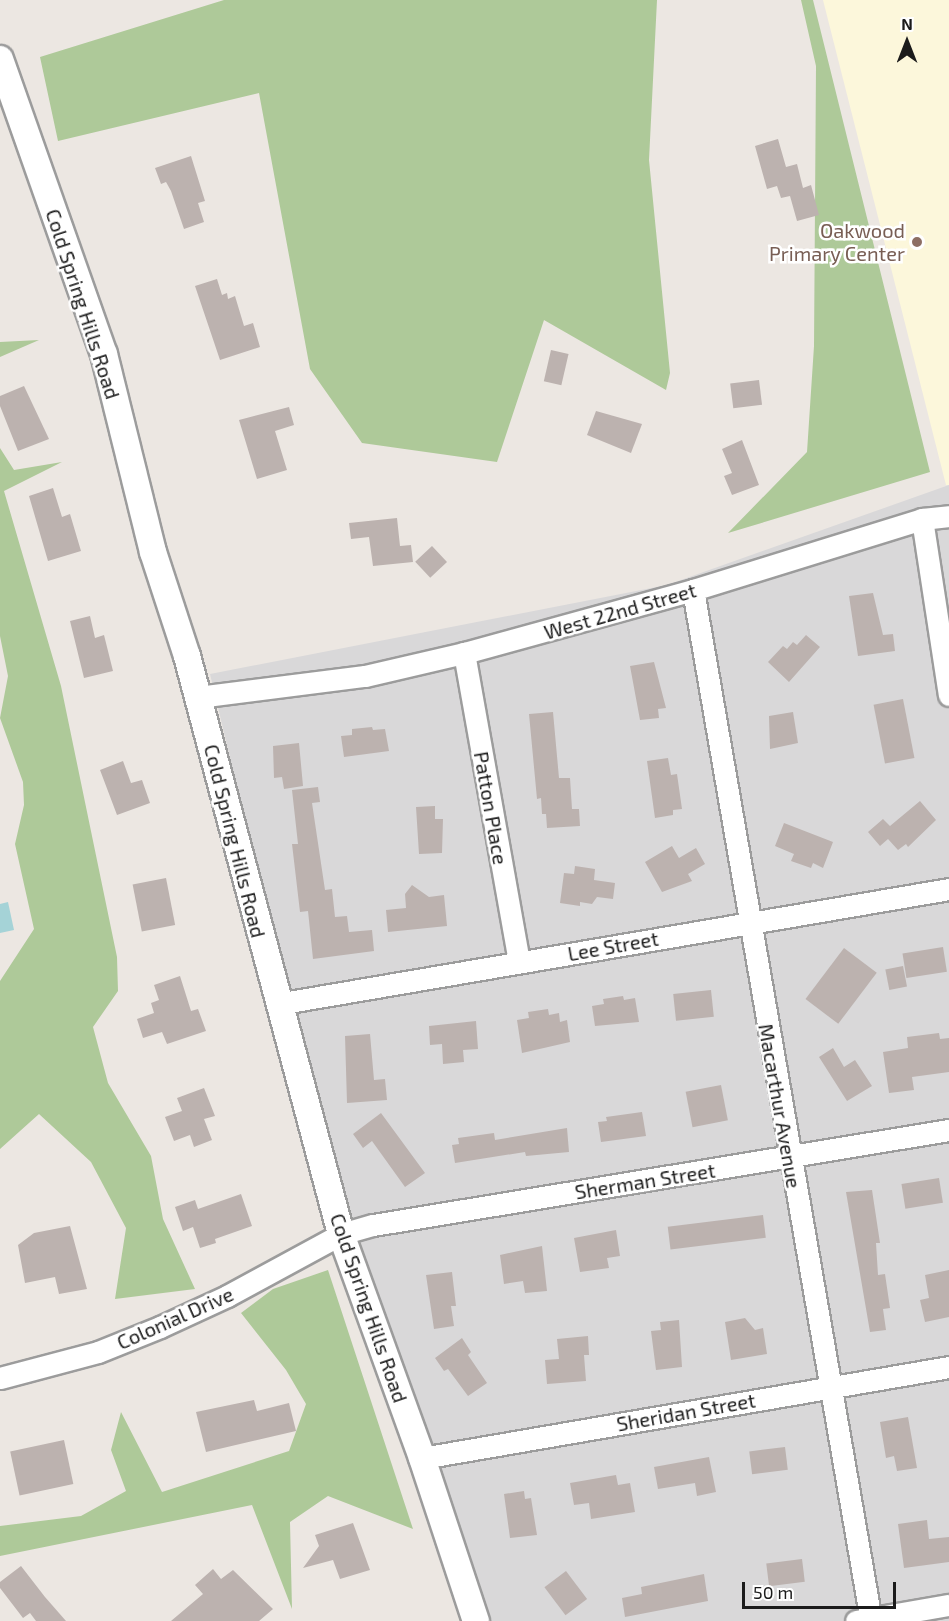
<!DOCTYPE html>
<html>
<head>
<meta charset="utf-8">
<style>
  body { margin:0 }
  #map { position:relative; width:949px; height:1621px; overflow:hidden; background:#ece7e2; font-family:"Exo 2",sans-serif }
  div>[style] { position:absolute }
  .residential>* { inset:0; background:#d9d8d9 }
  .education>* { inset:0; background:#fcf7db }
  .forest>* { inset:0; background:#aec999 }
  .water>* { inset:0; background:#a5d3d7 }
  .building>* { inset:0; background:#bcb2af; transform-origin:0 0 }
  .roads { filter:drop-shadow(2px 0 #9c9c9c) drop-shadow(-2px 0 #9c9c9c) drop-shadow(0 2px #9c9c9c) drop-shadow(0 -2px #9c9c9c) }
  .minor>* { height:21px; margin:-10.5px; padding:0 10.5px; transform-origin:10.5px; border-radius:10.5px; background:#fff }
  .tertiary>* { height:26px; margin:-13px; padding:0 13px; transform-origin:13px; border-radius:13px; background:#fff }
  .dots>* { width:16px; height:16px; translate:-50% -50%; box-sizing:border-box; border:3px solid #fff; border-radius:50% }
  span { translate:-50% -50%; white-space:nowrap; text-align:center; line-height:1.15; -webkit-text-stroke:5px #fff; paint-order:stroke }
  .education-label { font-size:20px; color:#785e54 }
  .right { translate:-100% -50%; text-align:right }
  .street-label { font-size:20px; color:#1b1b1b }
  .north { position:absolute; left:877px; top:12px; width:60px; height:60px; -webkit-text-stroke:4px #fff; paint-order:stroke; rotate:0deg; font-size:16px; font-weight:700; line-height:24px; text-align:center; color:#1b1b1b }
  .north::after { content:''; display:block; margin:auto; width:21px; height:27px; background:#1b1b1b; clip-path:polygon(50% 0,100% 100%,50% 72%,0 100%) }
  .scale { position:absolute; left:742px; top:1582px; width:154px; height:27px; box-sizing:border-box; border:3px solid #1b1b1b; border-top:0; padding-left:8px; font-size:18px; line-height:21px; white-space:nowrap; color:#1b1b1b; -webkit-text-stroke:4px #fff; paint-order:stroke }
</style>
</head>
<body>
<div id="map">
  <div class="residential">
    <i style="clip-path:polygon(949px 485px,949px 1621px,482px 1621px,360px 1252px,293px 1022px,210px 674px,667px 585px)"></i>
  </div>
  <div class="education">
    <i style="clip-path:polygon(823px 0,949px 0,949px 485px,946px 485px)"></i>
  </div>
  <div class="forest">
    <i style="clip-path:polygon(224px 0,657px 0,649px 160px,670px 373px,666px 390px,544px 320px,497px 462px,362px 443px,310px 369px,259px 93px,58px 141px,40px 57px)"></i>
    <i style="clip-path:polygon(801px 0,813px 0,930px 472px,728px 533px,807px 452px,814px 346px,816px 66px)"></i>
    <i style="clip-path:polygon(39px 340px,0 357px,0 342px)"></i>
    <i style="clip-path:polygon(0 448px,14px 470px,62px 462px,4px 491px,61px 686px,117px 957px,118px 991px,93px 1027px,108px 1083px,151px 1156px,163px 1219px,195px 1289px,115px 1299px,126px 1228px,91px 1162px,39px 1114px,0 1149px,0 981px,34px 929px,15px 844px,24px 805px,23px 782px,0 718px,8px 676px,0 636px)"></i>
    <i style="clip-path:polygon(328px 1270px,413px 1529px,328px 1496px,290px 1522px,292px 1609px,252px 1505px,0 1556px,0 1526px,81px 1516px,126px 1491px,111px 1450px,121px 1412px,162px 1492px,289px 1451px,306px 1404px,286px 1370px,241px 1313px,273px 1289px)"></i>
  </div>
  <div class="water">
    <i style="clip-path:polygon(8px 902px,14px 930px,0 933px,0 904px)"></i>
  </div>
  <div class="building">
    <i style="clip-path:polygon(778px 139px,786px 167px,797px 164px,803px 188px,811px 185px,819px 215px,797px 221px,790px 196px,781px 198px,777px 186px,767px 189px,755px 146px)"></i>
    <i style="clip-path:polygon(191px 156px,205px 201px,198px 203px,204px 222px,184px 229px,171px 191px,166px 182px,161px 184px,155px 168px)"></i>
    <i style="clip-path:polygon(217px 279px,222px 295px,227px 293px,228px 299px,235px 296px,244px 326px,253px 323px,260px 347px,220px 360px,195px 286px)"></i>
    <i style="left:551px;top:350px;width:18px;height:32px;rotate:13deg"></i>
    <i style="left:759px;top:380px;width:25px;height:29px;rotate:83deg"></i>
    <i style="clip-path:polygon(24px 386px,49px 439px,18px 451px,0 406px,0 396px)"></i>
    <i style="clip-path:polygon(289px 407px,294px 425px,275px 431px,287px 470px,257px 479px,239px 420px)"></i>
    <i style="clip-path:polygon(596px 411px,642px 424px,631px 453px,587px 435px)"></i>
    <i style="clip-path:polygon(742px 440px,759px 485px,732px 495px,724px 476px,732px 473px,722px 449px)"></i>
    <i style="clip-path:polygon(53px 488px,62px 517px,70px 514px,81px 551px,48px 561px,29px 496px)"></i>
    <i style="clip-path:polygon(397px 518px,400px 546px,411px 545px,413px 562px,373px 566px,369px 537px,351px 539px,349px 523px)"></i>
    <i style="left:432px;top:546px;width:22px;height:23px;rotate:47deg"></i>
    <i style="clip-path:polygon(873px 593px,883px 635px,893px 634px,895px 651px,858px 656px,849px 596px)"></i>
    <i style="clip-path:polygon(90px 616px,95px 638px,104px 635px,113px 671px,84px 678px,70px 621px)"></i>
    <i style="clip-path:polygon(806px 635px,820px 647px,789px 682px,768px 662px,783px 646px,787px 649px,793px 642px,797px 645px)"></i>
    <i style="clip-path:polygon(654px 662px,666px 708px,658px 709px,659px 718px,640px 720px,630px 666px)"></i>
    <i style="left:903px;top:699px;width:60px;height:30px;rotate:79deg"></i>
    <i style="clip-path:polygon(553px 712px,559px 778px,570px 778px,572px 809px,579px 809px,580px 826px,547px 828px,546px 814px,542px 814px,541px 798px,537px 799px,529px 714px)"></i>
    <i style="clip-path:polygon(793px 712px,798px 743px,770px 749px,769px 716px)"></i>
    <i style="clip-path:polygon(372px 727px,373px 730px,385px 729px,389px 751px,344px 757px,341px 736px,352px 735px,352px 729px)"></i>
    <i style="clip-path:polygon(299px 743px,303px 786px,284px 789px,282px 777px,274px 778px,273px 746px)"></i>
    <i style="clip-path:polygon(668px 758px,671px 775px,677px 774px,682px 809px,673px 810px,673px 815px,655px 818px,647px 761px)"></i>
    <i style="clip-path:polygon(123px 761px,131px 783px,142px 780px,150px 803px,117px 815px,100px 770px)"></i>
    <i style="clip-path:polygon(318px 787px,320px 802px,312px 803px,325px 890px,332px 889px,335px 917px,347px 916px,349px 932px,372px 930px,374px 951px,313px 959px,308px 911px,300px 912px,292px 844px,298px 844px,292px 790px)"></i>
    <i style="clip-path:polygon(920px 801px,936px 820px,908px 847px,906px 844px,898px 850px,888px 839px,880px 846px,868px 832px,883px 819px,890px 826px)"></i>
    <i style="clip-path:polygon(435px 806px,435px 819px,443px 819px,442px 853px,419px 854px,416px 807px)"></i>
    <i style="clip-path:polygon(784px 823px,833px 842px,823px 868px,813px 863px,811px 868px,791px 861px,794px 854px,775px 846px)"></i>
    <i style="clip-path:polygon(672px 846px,679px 858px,696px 848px,705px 864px,688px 874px,692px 881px,662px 892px,645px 862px)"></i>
    <i style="clip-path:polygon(575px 866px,595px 869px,594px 880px,615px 883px,613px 899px,597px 897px,592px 904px,580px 902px,580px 906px,560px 903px,564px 873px,574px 874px)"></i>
    <i style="left:166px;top:878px;width:48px;height:34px;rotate:79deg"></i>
    <i style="clip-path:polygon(412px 885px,429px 897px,444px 895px,447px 926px,388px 932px,386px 910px,406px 908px,405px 894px)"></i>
    <i style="left:943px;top:947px;width:25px;height:41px;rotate:81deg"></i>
    <i style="left:844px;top:948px;width:41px;height:64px;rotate:37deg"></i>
    <i style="left:903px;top:966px;width:21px;height:18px;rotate:79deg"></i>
    <i style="clip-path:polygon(180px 976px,191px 1011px,198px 1009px,206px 1031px,167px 1044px,162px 1032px,143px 1038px,137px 1019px,154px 1013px,151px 1003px,159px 1000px,154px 985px)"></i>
    <i style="left:711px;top:990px;width:27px;height:38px;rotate:84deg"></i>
    <i style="clip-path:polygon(623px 996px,624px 1000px,635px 998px,639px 1022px,595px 1026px,592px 1006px,604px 1004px,603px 999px)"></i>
    <i style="clip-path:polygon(548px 1009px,549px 1015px,559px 1013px,560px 1022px,567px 1020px,570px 1042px,522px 1053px,517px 1020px,529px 1018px,528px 1012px)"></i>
    <i style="clip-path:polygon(476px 1021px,478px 1049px,463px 1050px,464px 1062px,443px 1064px,442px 1044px,430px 1045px,429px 1026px)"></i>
    <i style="clip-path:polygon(939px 1033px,940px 1039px,949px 1038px,949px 1072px,912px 1077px,914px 1090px,889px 1093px,883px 1052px,908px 1048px,907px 1037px)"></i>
    <i style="clip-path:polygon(370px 1034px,374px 1080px,385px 1079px,387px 1100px,347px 1103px,345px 1036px)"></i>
    <i style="clip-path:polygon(833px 1048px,844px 1067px,855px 1060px,872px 1086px,847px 1101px,819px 1057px)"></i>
    <i style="left:721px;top:1085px;width:36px;height:36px;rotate:79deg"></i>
    <i style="clip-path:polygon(204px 1088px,215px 1116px,204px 1119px,212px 1140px,194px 1147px,190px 1135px,174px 1141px,165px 1117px,182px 1111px,177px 1098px)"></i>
    <i style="clip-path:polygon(642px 1112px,646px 1136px,601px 1142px,598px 1122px,607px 1121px,606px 1117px)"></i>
    <i style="clip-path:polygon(381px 1113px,425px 1173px,405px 1187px,372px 1141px,363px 1148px,353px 1134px)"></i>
    <i style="clip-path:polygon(567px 1128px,569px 1152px,526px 1156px,525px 1152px,455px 1163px,452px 1145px,459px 1144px,458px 1138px,494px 1133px,495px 1140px)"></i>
    <i style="left:939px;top:1178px;width:25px;height:38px;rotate:81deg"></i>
    <i style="clip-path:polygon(872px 1190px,880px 1243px,876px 1243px,878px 1275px,885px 1274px,890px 1308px,883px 1309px,886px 1330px,870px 1332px,846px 1192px)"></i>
    <i style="clip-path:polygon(241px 1194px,252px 1226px,215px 1239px,216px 1243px,200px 1248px,193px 1227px,183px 1231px,175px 1207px,195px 1200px,198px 1209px)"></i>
    <i style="left:763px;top:1215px;width:23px;height:96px;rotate:83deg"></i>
    <i style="clip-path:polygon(70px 1226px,87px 1289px,59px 1294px,55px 1277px,25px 1283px,18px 1245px,34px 1233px)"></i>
    <i style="clip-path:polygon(616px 1230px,620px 1256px,607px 1258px,609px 1268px,580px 1272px,574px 1238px)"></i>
    <i style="clip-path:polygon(542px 1246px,547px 1291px,525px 1293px,523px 1281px,504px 1284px,500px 1255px)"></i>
    <i style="clip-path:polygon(949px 1270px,949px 1317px,925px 1322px,920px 1300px,929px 1298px,925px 1275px)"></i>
    <i style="clip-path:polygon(452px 1272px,456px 1306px,451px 1306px,454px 1326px,434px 1329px,426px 1275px)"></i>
    <i style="clip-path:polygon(745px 1318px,755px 1330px,763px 1328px,767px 1354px,731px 1360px,725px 1322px)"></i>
    <i style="clip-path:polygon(679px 1320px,682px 1367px,656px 1370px,651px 1331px,661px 1330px,660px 1322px)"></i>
    <i style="clip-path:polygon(588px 1336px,589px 1355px,584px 1355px,586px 1381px,547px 1384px,545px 1360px,559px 1359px,557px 1339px)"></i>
    <i style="clip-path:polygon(462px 1338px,471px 1352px,468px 1355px,487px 1383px,468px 1396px,448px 1369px,444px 1371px,435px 1358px)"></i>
    <i style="clip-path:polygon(254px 1400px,257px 1411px,289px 1403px,296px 1431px,206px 1452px,196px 1412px)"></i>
    <i style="clip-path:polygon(908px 1417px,917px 1468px,897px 1471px,894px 1456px,886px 1458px,880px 1422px)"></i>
    <i style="left:64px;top:1440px;width:45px;height:55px;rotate:78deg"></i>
    <i style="left:785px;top:1447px;width:23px;height:36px;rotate:83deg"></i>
    <i style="clip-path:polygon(709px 1457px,716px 1492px,697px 1496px,695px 1483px,658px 1489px,654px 1467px)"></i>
    <i style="clip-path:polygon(616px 1475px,618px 1485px,630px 1483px,635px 1512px,591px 1519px,589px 1503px,574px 1505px,570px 1483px)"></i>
    <i style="clip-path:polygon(524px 1491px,525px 1499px,531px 1498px,537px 1535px,510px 1538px,504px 1494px)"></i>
    <i style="clip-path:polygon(927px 1520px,929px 1539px,949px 1537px,949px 1562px,904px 1568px,898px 1524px)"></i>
    <i style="clip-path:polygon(353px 1523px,370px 1570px,340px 1579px,333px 1560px,303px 1568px,319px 1546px,315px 1535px)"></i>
    <i style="left:802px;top:1559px;width:23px;height:36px;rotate:83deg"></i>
    <i style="clip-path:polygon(21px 1566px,45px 1597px,66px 1621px,36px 1621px,30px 1613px,23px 1618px,0 1588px,0 1582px)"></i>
    <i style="clip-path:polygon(213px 1569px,221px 1579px,233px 1570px,273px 1609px,259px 1621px,171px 1621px,203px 1594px,195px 1585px)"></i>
    <i style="left:566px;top:1571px;width:35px;height:27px;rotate:53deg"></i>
    <i style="clip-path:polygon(704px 1574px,708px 1601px,625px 1617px,622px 1598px,642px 1594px,641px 1587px)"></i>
  </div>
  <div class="roads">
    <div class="minor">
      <i style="left:922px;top:519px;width:178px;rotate:81.3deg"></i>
      <i style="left:693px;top:590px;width:1046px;rotate:80.2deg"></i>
      <i style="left:464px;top:653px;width:314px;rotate:79.9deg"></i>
      <i style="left:198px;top:697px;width:168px;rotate:-7.2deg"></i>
      <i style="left:365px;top:676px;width:102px;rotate:-13.1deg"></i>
      <i style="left:464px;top:653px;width:238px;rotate:-15.4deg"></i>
      <i style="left:693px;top:590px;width:240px;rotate:-17.2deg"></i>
      <i style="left:922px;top:519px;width:27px;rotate:-6deg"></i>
      <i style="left:277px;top:1004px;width:682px;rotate:-9.71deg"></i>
      <i style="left:0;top:1378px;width:101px;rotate:-14.9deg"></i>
      <i style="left:98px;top:1352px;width:67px;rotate:-22deg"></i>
      <i style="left:160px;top:1327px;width:74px;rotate:-24.8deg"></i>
      <i style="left:227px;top:1296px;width:130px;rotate:-28.5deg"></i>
      <i style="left:341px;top:1234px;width:33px;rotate:-16deg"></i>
      <i style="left:373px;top:1225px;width:584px;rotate:-9.37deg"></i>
      <i style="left:422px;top:1458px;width:535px;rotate:-9.8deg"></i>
      <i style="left:856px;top:1621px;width:94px;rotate:-9.8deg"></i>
    </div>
    <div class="tertiary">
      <i style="left:0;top:59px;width:313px;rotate:70.6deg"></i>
      <i style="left:104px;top:354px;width:204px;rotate:76.1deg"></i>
      <i style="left:153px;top:552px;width:109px;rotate:71.9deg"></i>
      <i style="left:187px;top:656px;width:598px;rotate:75.08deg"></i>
      <i style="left:341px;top:1234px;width:238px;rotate:70.1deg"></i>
      <i style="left:422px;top:1458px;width:172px;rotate:71.7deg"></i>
    </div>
  </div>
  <div class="dots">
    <i style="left:917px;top:242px;background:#8d6e63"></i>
  </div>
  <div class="education-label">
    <span class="right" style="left:905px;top:242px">Oakwood<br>Primary Center</span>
  </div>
  <div class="street-label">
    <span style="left:83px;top:304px;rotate:72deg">Cold Spring Hills Road</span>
    <span style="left:620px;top:611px;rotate:-16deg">West 22nd Street</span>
    <span style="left:491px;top:808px;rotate:80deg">Patton Place</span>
    <span style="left:235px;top:841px;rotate:76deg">Cold Spring Hills Road</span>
    <span style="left:613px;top:946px;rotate:-10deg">Lee Street</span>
    <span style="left:780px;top:1106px;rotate:80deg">Macarthur Avenue</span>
    <span style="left:645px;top:1181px;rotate:-9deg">Sherman Street</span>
    <span style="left:369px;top:1308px;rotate:71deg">Cold Spring Hills Road</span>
    <span style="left:175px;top:1318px;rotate:-24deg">Colonial Drive</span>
    <span style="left:686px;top:1412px;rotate:-10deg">Sheridan Street</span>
  </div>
  <div class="north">N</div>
  <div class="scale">50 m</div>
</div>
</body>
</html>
